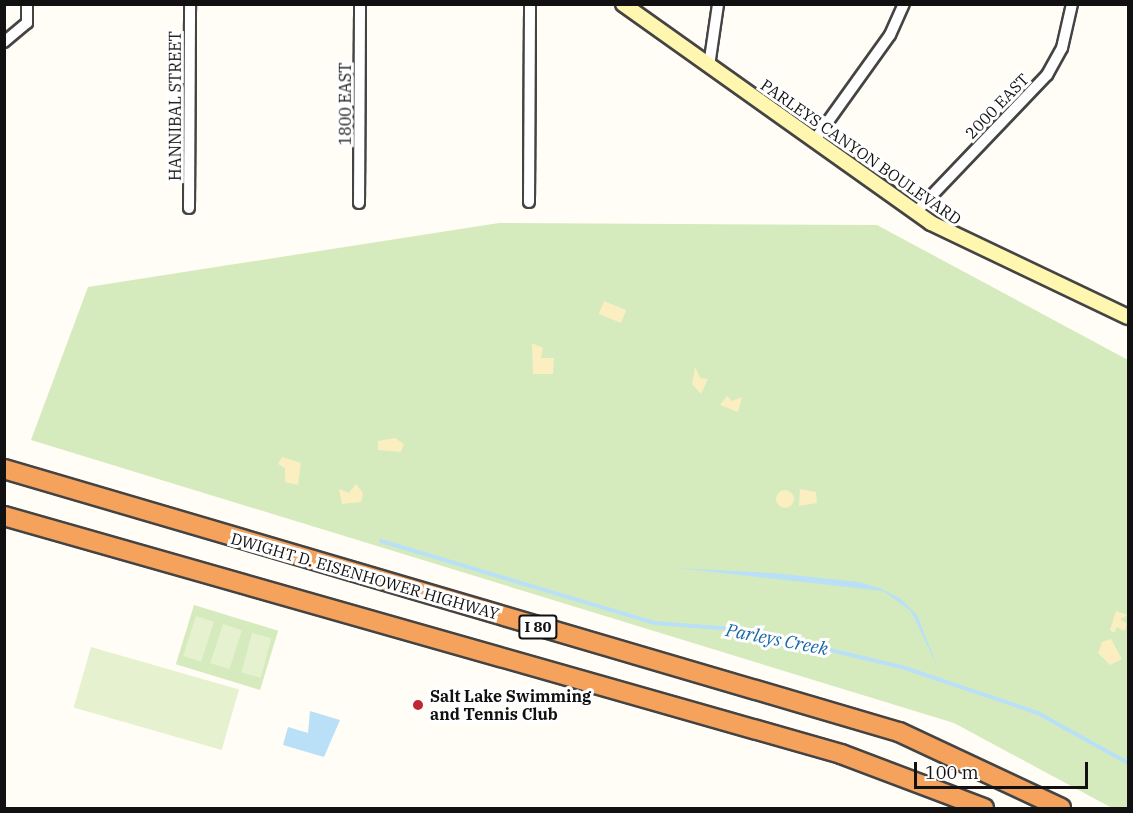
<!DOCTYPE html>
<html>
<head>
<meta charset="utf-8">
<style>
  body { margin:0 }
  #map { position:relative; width:1133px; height:813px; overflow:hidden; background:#fffdf5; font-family:"IBM Plex Serif",serif }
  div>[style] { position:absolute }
  .green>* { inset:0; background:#d5ebbd; transform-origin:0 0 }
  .sand>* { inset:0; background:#fbeec1; transform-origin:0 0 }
  .round { border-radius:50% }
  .pitch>* { inset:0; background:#e6f2cf; transform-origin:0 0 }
  .water>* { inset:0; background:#b9e0f7 }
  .stream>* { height:4px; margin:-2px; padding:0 2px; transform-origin:2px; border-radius:2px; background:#b9e0f7 }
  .roads { filter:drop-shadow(2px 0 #444) drop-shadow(-2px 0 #444) drop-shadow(0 2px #444) drop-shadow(0 -2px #444) }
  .street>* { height:10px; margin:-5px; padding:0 5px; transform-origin:5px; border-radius:5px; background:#fff }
  .secondary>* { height:14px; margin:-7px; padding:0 7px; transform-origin:7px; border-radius:7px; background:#fff6b0 }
  .highway>* { height:18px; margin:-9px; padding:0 9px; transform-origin:9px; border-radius:9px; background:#f5a25d }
  .dots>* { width:16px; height:16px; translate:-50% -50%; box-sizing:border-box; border:3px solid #fff; border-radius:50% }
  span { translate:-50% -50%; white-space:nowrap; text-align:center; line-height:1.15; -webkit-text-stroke:6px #fff; paint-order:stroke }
  .shield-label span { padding:2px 4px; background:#fff; border:2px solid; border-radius:4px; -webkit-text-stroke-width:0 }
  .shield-label { font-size:15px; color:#111; font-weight:700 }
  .street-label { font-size:16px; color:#111 }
  .poi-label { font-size:16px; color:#111; font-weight:700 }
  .left { translate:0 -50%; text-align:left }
  .water-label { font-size:18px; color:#1768a6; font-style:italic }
  .frame { position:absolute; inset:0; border:6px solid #111; pointer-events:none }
  .scale { position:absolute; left:914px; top:762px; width:174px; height:27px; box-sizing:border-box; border:3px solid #111; border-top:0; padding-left:8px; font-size:18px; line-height:21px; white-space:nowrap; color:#111; -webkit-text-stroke:4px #fff; paint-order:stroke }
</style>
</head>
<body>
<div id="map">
  <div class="green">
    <i style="clip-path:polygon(499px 223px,877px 225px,1128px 360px,1128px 808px,1112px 808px,954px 723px,31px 440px,88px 287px)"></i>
    <i style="left:194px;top:605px;width:88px;height:62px;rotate:17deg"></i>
  </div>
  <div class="sand">
    <i style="left:604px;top:301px;width:24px;height:14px;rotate:22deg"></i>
    <i style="clip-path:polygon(532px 343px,543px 348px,541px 358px,554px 358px,553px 374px,533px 374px)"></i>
    <i style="clip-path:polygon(695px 367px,700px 378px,708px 379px,701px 394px,692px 384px)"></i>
    <i style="clip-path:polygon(727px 396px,732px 401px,742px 397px,738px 412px,720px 405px)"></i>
    <i style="clip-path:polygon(395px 438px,404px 444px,401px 452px,378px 450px,378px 441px)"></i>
    <i style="clip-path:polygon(282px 457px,301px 463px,298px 485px,285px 482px,285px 468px,278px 464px)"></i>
    <i style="clip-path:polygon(356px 484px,363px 493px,361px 502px,342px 504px,339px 489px,349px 493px)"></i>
    <i style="clip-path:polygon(800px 489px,816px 492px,817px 503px,799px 506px)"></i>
    <i class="round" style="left:776px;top:490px;width:18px;height:18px"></i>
    <i style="clip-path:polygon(1116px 611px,1128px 615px,1120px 619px,1127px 624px,1124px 631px,1117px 627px,1114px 633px,1110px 630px)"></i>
    <i style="clip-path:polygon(1111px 639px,1122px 659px,1110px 665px,1098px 653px,1102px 642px)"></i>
  </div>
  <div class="pitch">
    <i style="left:196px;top:616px;width:19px;height:42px;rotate:18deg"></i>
    <i style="left:223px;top:624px;width:20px;height:41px;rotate:18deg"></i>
    <i style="left:252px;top:633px;width:20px;height:41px;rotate:15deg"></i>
    <i style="left:91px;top:647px;width:154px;height:63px;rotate:16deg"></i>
  </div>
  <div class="water">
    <i style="clip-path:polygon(677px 568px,774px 573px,859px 582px,882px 589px,901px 599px,917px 615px,938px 668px,911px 611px,883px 591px)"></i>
    <i style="clip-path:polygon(310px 711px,340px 720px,324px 757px,283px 745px,288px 727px,308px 733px)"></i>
  </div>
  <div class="stream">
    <i style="left:381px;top:541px;width:286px;rotate:16.7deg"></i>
    <i style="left:655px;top:623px;width:91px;rotate:4.4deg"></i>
    <i style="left:746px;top:630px;width:163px;rotate:13.4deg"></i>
    <i style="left:905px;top:668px;width:140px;rotate:18.7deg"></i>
    <i style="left:1038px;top:713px;width:103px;rotate:29.1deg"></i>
  </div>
  <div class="roads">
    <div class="street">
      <i style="left:4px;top:42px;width:30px;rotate:-40deg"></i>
      <i style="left:27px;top:23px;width:19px;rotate:-90deg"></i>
      <i style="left:709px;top:66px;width:63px;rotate:-81.7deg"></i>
      <i style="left:814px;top:141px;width:130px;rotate:-54.4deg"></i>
      <i style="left:890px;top:35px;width:34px;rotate:-66deg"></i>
      <i style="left:529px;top:202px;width:198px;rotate:-89.7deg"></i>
      <i style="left:359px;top:203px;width:199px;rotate:-89.7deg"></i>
      <i style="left:189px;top:208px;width:204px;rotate:-89.7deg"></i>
      <i style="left:916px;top:212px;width:190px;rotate:-46.3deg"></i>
      <i style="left:1047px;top:75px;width:31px;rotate:-61deg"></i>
      <i style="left:1062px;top:48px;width:45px;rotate:-77.2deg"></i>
    </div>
    <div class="secondary">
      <i style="left:623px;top:4px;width:378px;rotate:35.4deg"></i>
      <i style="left:931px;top:223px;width:218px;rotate:25.5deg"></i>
    </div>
    <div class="highway">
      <i style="left:4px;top:469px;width:933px;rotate:16.38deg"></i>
      <i style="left:899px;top:732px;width:179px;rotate:25.1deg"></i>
      <i style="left:4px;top:516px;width:870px;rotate:15.87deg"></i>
      <i style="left:841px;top:754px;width:153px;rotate:20.7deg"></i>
    </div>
  </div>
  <div class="dots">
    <i style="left:418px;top:705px;background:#c4262e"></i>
  </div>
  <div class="shield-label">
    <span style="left:538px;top:627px">I 80</span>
  </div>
  <div class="street-label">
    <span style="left:345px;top:104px;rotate:-90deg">1800 EAST</span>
    <span style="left:175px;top:106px;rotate:-90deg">HANNIBAL STREET</span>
    <span style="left:997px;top:106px;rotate:-46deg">2000 EAST</span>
    <span style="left:861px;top:152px;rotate:35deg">PARLEYS CANYON BOULEVARD</span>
    <span style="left:365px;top:576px;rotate:16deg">DWIGHT D. EISENHOWER HIGHWAY</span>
  </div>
  <div class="poi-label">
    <span class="left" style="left:430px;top:705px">Salt Lake Swimming<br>and Tennis Club</span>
  </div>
  <div class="water-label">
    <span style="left:777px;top:640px;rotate:11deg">Parleys Creek</span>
  </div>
  <div class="frame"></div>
  <div class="scale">100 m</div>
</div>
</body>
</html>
